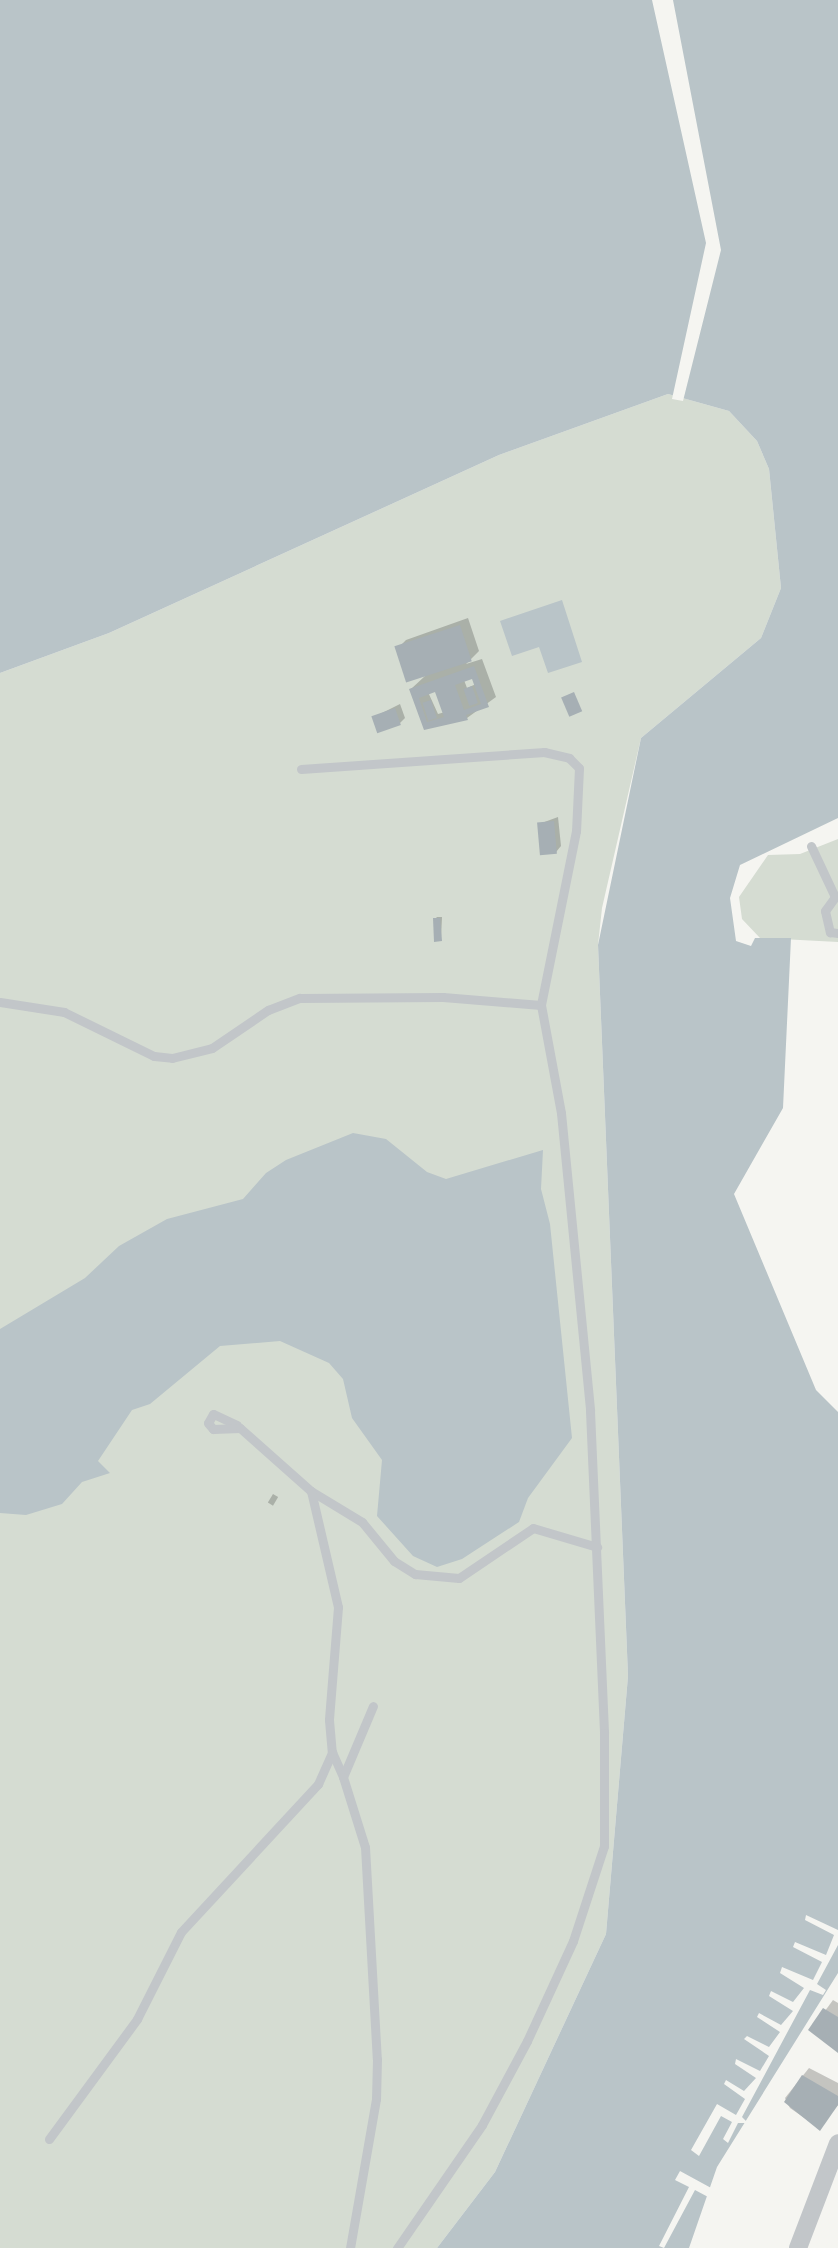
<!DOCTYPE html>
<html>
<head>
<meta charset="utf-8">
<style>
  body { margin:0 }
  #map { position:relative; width:838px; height:2248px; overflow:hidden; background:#f5f5f1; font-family:"Nunito Sans",sans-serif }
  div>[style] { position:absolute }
  .green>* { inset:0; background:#d5dcd2 }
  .water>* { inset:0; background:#b9c4c8 }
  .pier>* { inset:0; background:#f5f5f1 }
  .shadow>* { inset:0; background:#0003; transform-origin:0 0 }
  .building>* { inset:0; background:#a6afb4; transform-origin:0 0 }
  .service>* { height:9px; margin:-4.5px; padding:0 4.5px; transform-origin:4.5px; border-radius:4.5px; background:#c2c6c9 }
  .minor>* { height:18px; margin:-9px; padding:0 9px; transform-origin:9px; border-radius:9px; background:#c2c6c9 }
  span { translate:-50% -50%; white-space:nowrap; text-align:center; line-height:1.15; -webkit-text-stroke:8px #fff; paint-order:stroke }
</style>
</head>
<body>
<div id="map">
  <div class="green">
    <i style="clip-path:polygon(668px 394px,729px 411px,757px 441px,769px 469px,781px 588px,761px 638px,641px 738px,602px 908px,598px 945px,628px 1676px,606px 1934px,495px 2172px,437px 2248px,0 2248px,0 673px,109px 633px,499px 455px)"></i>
    <i style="clip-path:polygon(838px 839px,838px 942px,760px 938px,742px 919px,739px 897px,768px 855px,800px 854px)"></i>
  </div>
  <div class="water">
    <i style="clip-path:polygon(0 0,838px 0,838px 818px,740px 865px,730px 898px,736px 941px,751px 946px,755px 938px,791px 938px,783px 1108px,734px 1194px,816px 1390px,838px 1412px,838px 1973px,717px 2167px,689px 2248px,437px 2248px,495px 2172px,606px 1934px,628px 1676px,598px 945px,641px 738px,761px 638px,781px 588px,769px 469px,757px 441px,729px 411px,668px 394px,499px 455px,109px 633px,0 673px)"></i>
    <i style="clip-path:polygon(562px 600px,582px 662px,548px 673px,539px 647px,512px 656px,500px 621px)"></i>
    <i style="clip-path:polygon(353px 1133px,386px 1139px,427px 1172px,446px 1179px,543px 1150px,541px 1189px,550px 1224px,572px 1438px,528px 1498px,519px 1522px,462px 1559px,437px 1567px,413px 1556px,377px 1516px,382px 1460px,352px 1418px,343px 1379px,329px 1363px,280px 1341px,220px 1346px,150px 1404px,132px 1410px,98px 1461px,110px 1473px,82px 1482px,62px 1504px,26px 1515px,0 1513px,0 1329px,85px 1278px,119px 1246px,167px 1219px,243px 1199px,266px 1173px,286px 1160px)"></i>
  </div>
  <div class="pier">
    <i style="clip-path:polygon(652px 0,673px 0,721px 250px,683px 401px,672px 399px,706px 243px)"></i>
    <i style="clip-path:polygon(806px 1915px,838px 1930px,838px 1945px,817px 1984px,826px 1990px,823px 1995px,810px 1990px,742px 2117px,748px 2123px,738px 2123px,728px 2143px,723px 2139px,732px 2122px,721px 2116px,699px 2156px,691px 2150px,717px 2104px,736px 2115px,745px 2099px,724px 2084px,726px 2080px,744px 2091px,756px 2078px,735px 2064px,736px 2059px,760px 2071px,769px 2056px,744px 2039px,747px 2036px,769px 2047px,780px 2032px,757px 2017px,759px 2013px,781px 2025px,793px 2011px,769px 1996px,771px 1991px,793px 2002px,804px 1988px,780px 1973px,782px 1967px,813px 1980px,822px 1962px,793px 1947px,795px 1942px,826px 1955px,834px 1935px,805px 1920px)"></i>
    <i style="clip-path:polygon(680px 2171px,713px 2189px,710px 2198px,695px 2190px,664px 2248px,659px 2246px,689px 2187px,675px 2180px)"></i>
  </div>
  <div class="shadow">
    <i style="clip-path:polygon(evenodd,468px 618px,479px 651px,466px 664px,482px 659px,496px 697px,467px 718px,425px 728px,411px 689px,425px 676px,397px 649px,406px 640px,468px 618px,473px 676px,476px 684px,467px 688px,464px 680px,473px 676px,468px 618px,437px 689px,445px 712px,438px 714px,428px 692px,437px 689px)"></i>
    <i style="clip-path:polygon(400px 704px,405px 718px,400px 723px,374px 717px)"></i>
    <i style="clip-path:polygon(558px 817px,561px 846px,556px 852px,539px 824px)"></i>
    <i style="clip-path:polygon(437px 917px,442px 917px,441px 939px,435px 919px)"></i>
    <i style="left:273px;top:1494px;width:6px;height:10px;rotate:31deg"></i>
    <i style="clip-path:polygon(833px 2000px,838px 2003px,838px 2049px,811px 2030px)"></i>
    <i style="clip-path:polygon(809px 2068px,838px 2083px,838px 2105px,819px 2128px,790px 2108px,785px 2098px)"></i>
  </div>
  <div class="building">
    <i style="left:460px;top:625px;width:38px;height:69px;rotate:72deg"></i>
    <i style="clip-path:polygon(evenodd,474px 666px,489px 707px,466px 715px,468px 720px,424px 730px,409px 689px,474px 666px,472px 679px,481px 704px,464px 710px,455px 685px,472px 679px,474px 666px,435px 692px,444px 717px,427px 722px,419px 698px,435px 692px)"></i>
    <i style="left:472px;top:686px;width:18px;height:9px;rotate:71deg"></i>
    <i style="left:574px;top:692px;width:21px;height:14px;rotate:67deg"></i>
    <i style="left:431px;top:700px;width:19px;height:9px;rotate:72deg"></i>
    <i style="left:395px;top:708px;width:18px;height:25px;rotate:71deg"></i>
    <i style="left:554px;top:821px;width:33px;height:17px;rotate:85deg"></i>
    <i style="clip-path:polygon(433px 918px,440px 918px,442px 941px,434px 942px)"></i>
    <i style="clip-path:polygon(823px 2008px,838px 2017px,838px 2053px,808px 2030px)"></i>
    <i style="clip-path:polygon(802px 2075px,838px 2096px,838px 2105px,820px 2131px,784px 2102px)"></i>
  </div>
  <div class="service">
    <i style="left:301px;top:769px;width:244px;rotate:-4deg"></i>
    <i style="left:544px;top:752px;width:26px;rotate:13deg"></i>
    <i style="left:569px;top:758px;width:14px;rotate:45deg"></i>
    <i style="left:579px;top:768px;width:63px;rotate:92.7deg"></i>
    <i style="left:576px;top:831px;width:177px;rotate:101.4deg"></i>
    <i style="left:541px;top:1005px;width:110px;rotate:79.5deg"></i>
    <i style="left:561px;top:1113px;width:299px;rotate:84.4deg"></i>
    <i style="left:590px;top:1411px;width:322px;rotate:87.5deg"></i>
    <i style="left:604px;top:1733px;width:113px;rotate:90deg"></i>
    <i style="left:604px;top:1846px;width:100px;rotate:108.1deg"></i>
    <i style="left:573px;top:1941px;width:110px;rotate:114.7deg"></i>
    <i style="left:527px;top:2041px;width:95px;rotate:118.2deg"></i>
    <i style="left:482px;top:2125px;width:150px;rotate:124.6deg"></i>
    <i style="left:811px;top:846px;width:56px;rotate:64.8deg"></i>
    <i style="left:835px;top:897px;width:17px;rotate:126deg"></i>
    <i style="left:825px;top:911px;width:22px;rotate:77deg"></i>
    <i style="left:830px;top:932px;width:8px;rotate:7deg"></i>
    <i style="left:0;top:1002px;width:65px;rotate:8.9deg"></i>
    <i style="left:64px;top:1012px;width:100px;rotate:26.1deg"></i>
    <i style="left:154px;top:1056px;width:18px;rotate:6deg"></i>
    <i style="left:172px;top:1058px;width:41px;rotate:-14deg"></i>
    <i style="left:212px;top:1048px;width:68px;rotate:-34.2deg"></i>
    <i style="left:268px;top:1010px;width:34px;rotate:-21deg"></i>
    <i style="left:300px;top:998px;width:143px;rotate:-0.4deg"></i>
    <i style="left:443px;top:997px;width:98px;rotate:4.7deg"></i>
    <i style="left:237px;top:1425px;width:26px;rotate:-155deg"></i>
    <i style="left:213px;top:1414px;width:10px;rotate:119deg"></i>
    <i style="left:208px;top:1423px;width:8px;rotate:50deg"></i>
    <i style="left:213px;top:1429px;width:27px;rotate:-2deg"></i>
    <i style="left:240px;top:1428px;width:95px;rotate:41.6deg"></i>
    <i style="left:311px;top:1491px;width:60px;rotate:31.3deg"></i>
    <i style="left:362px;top:1522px;width:50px;rotate:50.6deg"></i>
    <i style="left:394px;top:1561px;width:25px;rotate:32deg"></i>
    <i style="left:415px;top:1574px;width:44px;rotate:5.2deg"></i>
    <i style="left:459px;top:1578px;width:89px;rotate:-34deg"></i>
    <i style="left:533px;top:1528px;width:67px;rotate:16.5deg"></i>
    <i style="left:311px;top:1491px;width:119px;rotate:76.9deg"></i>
    <i style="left:338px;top:1607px;width:113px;rotate:94.6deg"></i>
    <i style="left:329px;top:1720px;width:32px;rotate:85deg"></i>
    <i style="left:332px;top:1752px;width:27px;rotate:66deg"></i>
    <i style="left:343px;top:1777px;width:77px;rotate:-67.1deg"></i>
    <i style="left:343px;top:1777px;width:73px;rotate:72.6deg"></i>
    <i style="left:365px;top:1847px;width:212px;rotate:86.8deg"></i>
    <i style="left:377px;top:2059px;width:40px;rotate:91.4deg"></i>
    <i style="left:376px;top:2099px;width:151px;rotate:99.9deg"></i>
    <i style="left:49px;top:2139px;width:149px;rotate:-53.7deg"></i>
    <i style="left:137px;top:2019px;width:97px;rotate:-63.2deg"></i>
    <i style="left:181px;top:1932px;width:202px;rotate:-47.2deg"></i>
    <i style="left:318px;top:1784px;width:35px;rotate:-66deg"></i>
  </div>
  <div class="minor">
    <i style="left:798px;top:2248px;width:112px;rotate:-69.1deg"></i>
  </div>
</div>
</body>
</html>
